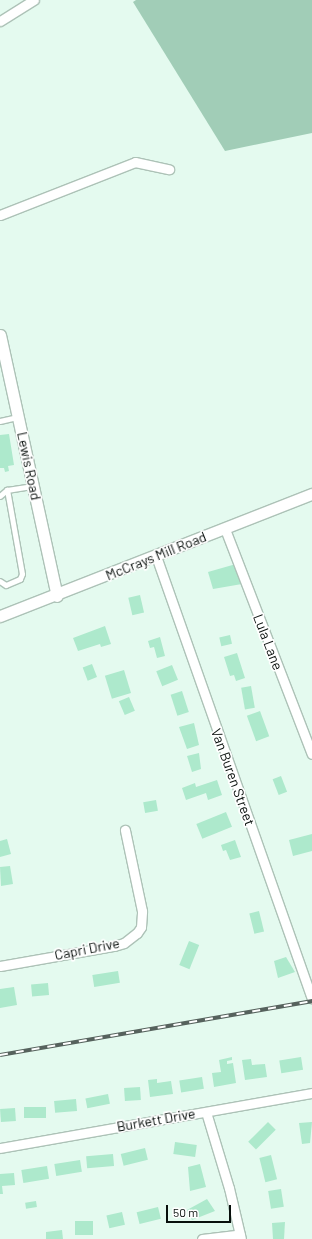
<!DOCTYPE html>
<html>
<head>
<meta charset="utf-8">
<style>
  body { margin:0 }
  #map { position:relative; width:312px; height:1239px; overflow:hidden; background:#e4faef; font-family:Barlow,sans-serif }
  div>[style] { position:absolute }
  .green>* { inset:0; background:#a1cdb7 }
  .building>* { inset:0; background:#ade9cc; transform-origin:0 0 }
  .roads { filter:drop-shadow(1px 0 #adc2b7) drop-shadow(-1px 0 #adc2b7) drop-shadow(0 1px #adc2b7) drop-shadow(0 -1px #adc2b7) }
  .service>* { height:4.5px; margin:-2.25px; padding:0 2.25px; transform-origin:2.25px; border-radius:2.25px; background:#fff }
  .minor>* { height:9px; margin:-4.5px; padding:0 4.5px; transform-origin:4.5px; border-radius:4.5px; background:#fff }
  .tertiary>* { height:11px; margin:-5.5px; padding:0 5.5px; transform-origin:5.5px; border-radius:5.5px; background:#fff }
  .rail>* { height:4px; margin-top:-2px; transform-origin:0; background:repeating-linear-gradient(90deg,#fff 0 8px,#56625d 0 16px); box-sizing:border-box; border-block:1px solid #56625d }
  span { translate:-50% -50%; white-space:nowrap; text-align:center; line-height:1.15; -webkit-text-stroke:3.5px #fff; paint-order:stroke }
  .street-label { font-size:14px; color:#080f0c }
  .scale { position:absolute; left:166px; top:1205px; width:65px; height:18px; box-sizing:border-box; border:2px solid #080f0c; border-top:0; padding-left:5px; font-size:12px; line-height:14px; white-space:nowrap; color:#080f0c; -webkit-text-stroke:3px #fff; paint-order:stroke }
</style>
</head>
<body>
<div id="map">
  <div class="green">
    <i style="clip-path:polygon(136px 0,312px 0,312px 133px,225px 151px,133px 2px)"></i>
  </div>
  <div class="building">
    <i style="clip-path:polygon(9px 434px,14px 465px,8px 466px,9px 471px,5px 472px,4px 468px,0 468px,0 435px)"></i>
    <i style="clip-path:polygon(236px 564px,242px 584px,213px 589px,208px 572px)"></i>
    <i style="left:140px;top:595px;width:18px;height:12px;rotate:77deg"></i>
    <i style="clip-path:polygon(105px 626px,111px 644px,101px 647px,100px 644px,78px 651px,73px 638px)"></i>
    <i style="left:230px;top:635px;width:9px;height:11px;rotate:77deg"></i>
    <i style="clip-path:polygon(160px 637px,165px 656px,157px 658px,154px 647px,150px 648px,148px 641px)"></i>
    <i style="clip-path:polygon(237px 653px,245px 678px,236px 681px,234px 675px,230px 676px,224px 657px)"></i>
    <i style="left:92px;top:664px;width:14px;height:10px;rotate:69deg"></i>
    <i style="left:172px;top:665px;width:16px;height:17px;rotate:68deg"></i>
    <i style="left:124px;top:670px;width:24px;height:20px;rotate:73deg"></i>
    <i style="left:251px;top:686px;width:22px;height:10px;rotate:80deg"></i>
    <i style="left:182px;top:691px;width:22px;height:12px;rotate:72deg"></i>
    <i style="left:129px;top:697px;width:15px;height:11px;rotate:67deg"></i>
    <i style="left:260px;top:711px;width:27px;height:14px;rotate:70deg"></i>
    <i style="clip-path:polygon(194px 723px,199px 745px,187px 749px,179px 727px)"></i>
    <i style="clip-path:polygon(199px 753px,201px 769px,192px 772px,187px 756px)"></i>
    <i style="left:281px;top:776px;width:17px;height:9px;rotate:69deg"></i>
    <i style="clip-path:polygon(217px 780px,222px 795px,208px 800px,206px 793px,186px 800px,182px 788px,195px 783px,196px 787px)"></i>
    <i style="left:156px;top:800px;width:11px;height:13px;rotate:80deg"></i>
    <i style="left:226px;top:812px;width:16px;height:32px;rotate:68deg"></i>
    <i style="clip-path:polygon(312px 834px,312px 851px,293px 856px,289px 840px)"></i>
    <i style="clip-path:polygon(7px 839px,11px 854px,0 857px,0 841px)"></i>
    <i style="clip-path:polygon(235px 840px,241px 857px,230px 860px,226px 850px,223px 851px,221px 845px)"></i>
    <i style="clip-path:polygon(10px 866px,13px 884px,1px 886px,0 867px)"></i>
    <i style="left:259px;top:911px;width:21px;height:10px;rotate:76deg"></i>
    <i style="left:189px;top:941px;width:11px;height:26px;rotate:22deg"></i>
    <i style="clip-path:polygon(286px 957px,295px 972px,278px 978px,274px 961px)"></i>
    <i style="left:118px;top:971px;width:12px;height:26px;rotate:81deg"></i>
    <i style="left:48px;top:983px;width:12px;height:17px;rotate:85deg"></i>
    <i style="clip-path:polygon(14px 987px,17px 1005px,0 1008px,0 989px)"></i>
    <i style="clip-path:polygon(232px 1057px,232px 1060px,227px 1061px,227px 1064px,233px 1063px,236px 1083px,214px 1087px,212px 1073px,221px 1072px,219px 1060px)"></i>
    <i style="left:301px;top:1057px;width:13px;height:22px;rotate:81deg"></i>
    <i style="clip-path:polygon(251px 1059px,252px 1065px,265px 1064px,267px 1077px,245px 1080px,242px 1060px)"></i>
    <i style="left:202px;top:1077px;width:12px;height:23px;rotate:81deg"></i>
    <i style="clip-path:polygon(157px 1079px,157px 1083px,171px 1081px,173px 1094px,150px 1097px,148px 1080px)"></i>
    <i style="left:140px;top:1087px;width:13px;height:16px;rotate:86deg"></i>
    <i style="left:108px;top:1094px;width:10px;height:23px;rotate:79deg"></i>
    <i style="left:76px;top:1099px;width:12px;height:22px;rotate:85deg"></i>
    <i style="left:24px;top:1107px;width:22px;height:11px"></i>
    <i style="left:15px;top:1108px;width:13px;height:15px;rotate:86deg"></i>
    <i style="left:268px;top:1122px;width:11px;height:28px;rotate:45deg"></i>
    <i style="clip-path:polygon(312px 1122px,310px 1143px,302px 1144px,299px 1123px)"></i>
    <i style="left:175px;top:1142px;width:22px;height:12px;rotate:8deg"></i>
    <i style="left:145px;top:1148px;width:12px;height:25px;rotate:76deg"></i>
    <i style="left:113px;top:1154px;width:12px;height:27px;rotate:85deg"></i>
    <i style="left:271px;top:1155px;width:25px;height:12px;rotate:76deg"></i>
    <i style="left:80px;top:1160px;width:12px;height:26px;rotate:81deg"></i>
    <i style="clip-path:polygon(200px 1164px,206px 1187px,190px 1191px,188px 1167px)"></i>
    <i style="left:47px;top:1166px;width:13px;height:26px;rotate:81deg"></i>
    <i style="clip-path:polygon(14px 1173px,15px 1185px,2px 1186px,3px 1194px,0 1194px,0 1174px)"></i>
    <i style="left:281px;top:1189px;width:18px;height:13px;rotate:81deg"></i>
    <i style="clip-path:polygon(207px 1199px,215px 1211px,192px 1220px,187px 1210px)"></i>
    <i style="left:36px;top:1201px;width:6px;height:11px;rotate:81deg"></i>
    <i style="left:158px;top:1207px;width:12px;height:22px;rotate:76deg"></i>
    <i style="left:122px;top:1212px;width:13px;height:16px;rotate:77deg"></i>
    <i style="left:75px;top:1221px;width:18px;height:14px"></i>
    <i style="clip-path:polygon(285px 1222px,284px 1239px,273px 1239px,272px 1223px)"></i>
    <i style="clip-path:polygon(62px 1230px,63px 1239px,46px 1239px,46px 1232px)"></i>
  </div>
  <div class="roads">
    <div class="service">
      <i style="left:0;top:421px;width:18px;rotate:-13deg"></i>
      <i style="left:0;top:496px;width:9px;rotate:-41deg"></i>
      <i style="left:7px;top:490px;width:26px;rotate:-9deg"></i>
      <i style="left:0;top:581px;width:7px;rotate:34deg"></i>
      <i style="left:6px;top:585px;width:15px;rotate:-23deg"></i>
      <i style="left:20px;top:579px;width:5px;rotate:-68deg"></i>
      <i style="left:22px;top:574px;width:85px;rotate:-100.1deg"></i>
    </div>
    <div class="minor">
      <i style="left:0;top:21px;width:40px;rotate:-32deg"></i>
      <i style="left:0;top:215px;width:145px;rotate:-21.4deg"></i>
      <i style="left:135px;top:162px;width:35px;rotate:12deg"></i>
      <i style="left:225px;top:529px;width:241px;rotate:68.9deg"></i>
      <i style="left:156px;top:556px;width:469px;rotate:70.6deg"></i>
      <i style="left:0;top:966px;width:116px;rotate:-10deg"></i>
      <i style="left:114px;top:946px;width:10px;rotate:-17deg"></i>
      <i style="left:124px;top:943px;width:16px;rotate:-38deg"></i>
      <i style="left:137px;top:933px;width:7px;rotate:-56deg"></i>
      <i style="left:141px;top:927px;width:16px;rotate:-86deg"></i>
      <i style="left:142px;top:911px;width:83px;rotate:-101.9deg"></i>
      <i style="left:206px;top:1112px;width:79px;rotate:73.2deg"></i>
      <i style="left:229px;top:1188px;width:52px;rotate:76.8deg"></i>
      <i style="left:0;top:1148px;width:317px;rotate:-10deg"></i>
      <i style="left:202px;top:1239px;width:38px;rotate:-7deg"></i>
    </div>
    <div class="tertiary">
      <i style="left:0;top:335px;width:267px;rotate:77.7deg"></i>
      <i style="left:0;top:616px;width:335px;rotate:-21.4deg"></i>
    </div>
  </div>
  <div class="rail">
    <i style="left:0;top:1055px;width:317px;rotate:-9.8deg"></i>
  </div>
  <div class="street-label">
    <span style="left:29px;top:466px;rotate:78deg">Lewis Road</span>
    <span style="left:156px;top:556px;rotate:-22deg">McCrays Mill Road</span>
    <span style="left:268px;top:642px;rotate:69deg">Lula Lane</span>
    <span style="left:233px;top:777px;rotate:70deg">Van Buren Street</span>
    <span style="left:87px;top:949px;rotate:-11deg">Capri Drive</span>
    <span style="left:156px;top:1120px;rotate:-10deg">Burkett Drive</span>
  </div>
  <div class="scale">50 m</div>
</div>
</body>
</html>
